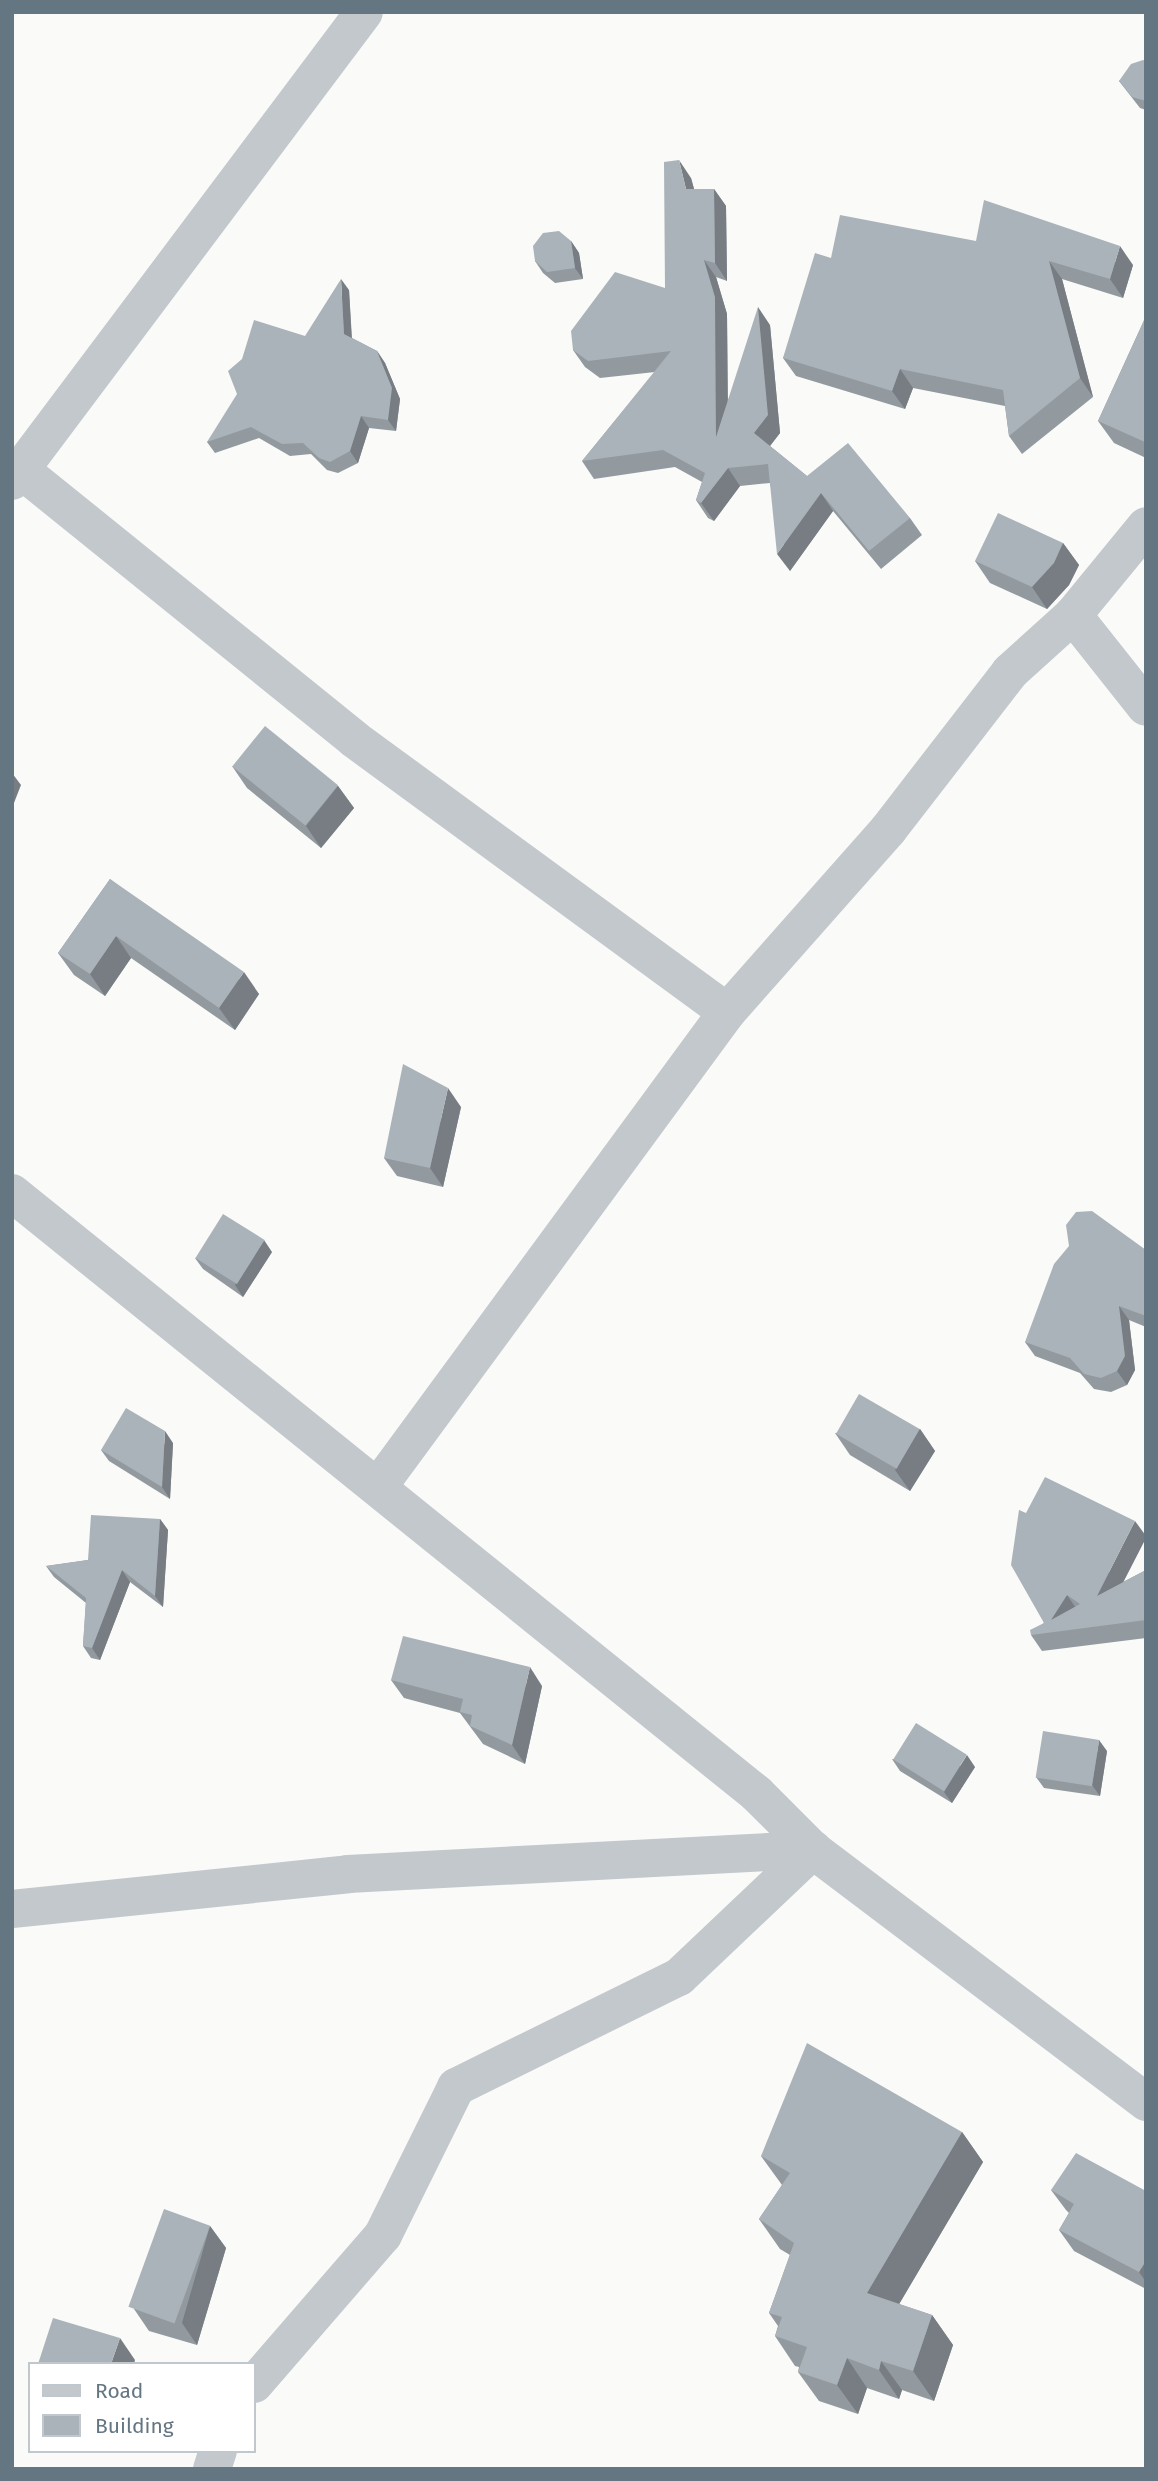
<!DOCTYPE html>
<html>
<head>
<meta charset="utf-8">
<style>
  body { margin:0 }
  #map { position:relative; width:1158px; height:2481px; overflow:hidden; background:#fafaf8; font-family:"Fira Sans",sans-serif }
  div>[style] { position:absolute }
  .minor>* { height:38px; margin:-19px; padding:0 19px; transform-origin:19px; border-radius:19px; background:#c3c8cc }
  .wall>* { inset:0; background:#929a9f }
  .shaded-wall>* { inset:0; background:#777d82 }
  .building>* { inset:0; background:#aab3b9; transform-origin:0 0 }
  span { translate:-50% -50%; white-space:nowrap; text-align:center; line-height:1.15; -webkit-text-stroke:7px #fff; paint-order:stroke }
  .frame { position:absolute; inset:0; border:14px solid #657683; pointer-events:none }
  .legend { position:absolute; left:28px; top:2362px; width:228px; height:91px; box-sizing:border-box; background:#fff; border:2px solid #c1c8cd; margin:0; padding:9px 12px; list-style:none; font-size:21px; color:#657683 }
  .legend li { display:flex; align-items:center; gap:14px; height:35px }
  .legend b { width:35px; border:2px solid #c1c8cd }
</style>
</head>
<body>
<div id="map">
  <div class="minor">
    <i style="left:21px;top:470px;width:428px;rotate:38.9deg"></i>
    <i style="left:354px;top:739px;width:462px;rotate:36.2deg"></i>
    <i style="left:12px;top:481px;width:586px;rotate:-53.11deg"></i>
    <i style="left:1073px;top:615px;width:117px;rotate:51.6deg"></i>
    <i style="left:12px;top:1193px;width:957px;rotate:38.89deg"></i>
    <i style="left:757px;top:1794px;width:79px;rotate:45deg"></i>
    <i style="left:813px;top:1850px;width:418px;rotate:37.1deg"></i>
    <i style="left:378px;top:1487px;width:589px;rotate:-53.69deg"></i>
    <i style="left:727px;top:1012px;width:243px;rotate:-48.5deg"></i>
    <i style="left:888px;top:830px;width:200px;rotate:-52.3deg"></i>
    <i style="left:1010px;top:672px;width:85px;rotate:-42.1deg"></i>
    <i style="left:1073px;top:615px;width:115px;rotate:-50.6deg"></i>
    <i style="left:12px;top:1909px;width:338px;rotate:-5.9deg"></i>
    <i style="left:348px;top:1874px;width:466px;rotate:-3deg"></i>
    <i style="left:254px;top:2384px;width:197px;rotate:-49.1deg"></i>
    <i style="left:383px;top:2235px;width:165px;rotate:-63.7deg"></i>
    <i style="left:456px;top:2087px;width:249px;rotate:-26.3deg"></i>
    <i style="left:679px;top:1977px;width:185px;rotate:-43.5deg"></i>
    <i style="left:212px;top:2469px;width:19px;rotate:-72deg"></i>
  </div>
  <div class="wall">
    <i style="clip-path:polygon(1146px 61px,1146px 110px,1140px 108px,1119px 81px)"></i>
    <i style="clip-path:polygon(691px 178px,694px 189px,714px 189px,726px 206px,727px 281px,716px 277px,727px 314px,728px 400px,770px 325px,780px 433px,770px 446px,807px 476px,910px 518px,922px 535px,881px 569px,833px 511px,790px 571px,770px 483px,740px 486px,714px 521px,708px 518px,696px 500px,702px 482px,675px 467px,594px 479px,582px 461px,655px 372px,600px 378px,585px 367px,573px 350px,665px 288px)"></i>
    <i style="clip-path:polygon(571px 241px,579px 253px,583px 279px,555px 283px,543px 273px,535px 261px)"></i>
    <i style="clip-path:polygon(976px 241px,1133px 265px,1123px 298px,1062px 279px,1093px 397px,1022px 454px,1009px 436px,1005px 406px,913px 388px,905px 409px,796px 376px,783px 358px,831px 258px)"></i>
    <i style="clip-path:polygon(349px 290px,352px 338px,377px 351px,385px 363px,400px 399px,396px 431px,369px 428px,358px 463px,338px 473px,327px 470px,311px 454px,290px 456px,259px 438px,215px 453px,207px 442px)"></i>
    <i style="clip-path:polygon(1146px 316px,1146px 458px,1114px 443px,1098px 421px)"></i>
    <i style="clip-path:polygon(1063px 543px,1079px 565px,1069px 585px,1047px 609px,990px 583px,975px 561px)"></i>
    <i style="clip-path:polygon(232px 766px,338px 786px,354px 808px,321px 848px,247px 788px)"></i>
    <i style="clip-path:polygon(110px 879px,259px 994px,235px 1030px,131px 958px,105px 996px,74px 975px,58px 953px)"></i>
    <i style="clip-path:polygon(461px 1107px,443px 1187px,397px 1176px,384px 1158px)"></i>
    <i style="clip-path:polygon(1146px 1250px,1146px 1327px,1129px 1320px,1135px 1370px,1127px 1385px,1111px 1392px,1094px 1389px,1080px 1373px,1035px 1356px,1025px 1342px)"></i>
    <i style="clip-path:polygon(272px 1252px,243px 1297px,203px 1269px,195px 1258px)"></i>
    <i style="clip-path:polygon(920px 1429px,935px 1451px,910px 1491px,850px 1455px,835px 1433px)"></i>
    <i style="clip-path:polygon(173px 1443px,170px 1499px,109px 1461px,101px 1450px)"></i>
    <i style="clip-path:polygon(1019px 1510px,1123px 1582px,1146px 1570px,1146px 1638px,1042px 1651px,1031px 1635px,1044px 1623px)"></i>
    <i style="clip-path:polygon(160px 1519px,168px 1530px,163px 1607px,130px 1582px,100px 1660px,91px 1658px,83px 1646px,86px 1603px,54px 1577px,46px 1566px,88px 1560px)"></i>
    <i style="clip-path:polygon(391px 1680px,542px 1686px,525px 1764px,483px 1744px,460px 1713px,404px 1698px)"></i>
    <i style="clip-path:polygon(1107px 1751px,1100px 1796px,1044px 1788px,1036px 1777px)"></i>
    <i style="clip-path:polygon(892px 1759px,975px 1767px,952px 1803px,900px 1771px)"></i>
    <i style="clip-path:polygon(962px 2132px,983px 2162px,899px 2304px,932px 2315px,953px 2345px,934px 2401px,902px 2390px,899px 2399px,867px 2388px,858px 2414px,819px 2401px,798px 2372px,799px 2367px,795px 2366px,775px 2336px,778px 2326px,769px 2313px,790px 2255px,780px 2249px,759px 2219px,782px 2185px,761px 2156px)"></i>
    <i style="clip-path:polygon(1051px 2190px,1146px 2191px,1146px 2289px,1074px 2251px,1059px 2230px,1069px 2213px,1066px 2210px)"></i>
    <i style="clip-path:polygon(210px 2226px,226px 2248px,197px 2345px,149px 2331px,134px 2309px)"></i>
  </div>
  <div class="shaded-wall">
    <i style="clip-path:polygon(679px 160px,691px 178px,699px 207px,686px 189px)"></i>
    <i style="clip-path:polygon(714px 189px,726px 206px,727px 281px,715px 263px)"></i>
    <i style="clip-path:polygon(571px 241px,579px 253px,583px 279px,575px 268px)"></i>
    <i style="clip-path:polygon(1120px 246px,1133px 265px,1123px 298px,1110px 279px)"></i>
    <i style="clip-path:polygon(704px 260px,716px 277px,727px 314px,728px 455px,716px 437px)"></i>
    <i style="clip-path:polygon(1049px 261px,1062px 279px,1093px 397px,1080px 378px)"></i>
    <i style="clip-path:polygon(341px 279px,349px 290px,352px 345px,344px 334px)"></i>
    <i style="clip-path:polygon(758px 307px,770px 325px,780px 433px,766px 451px,754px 433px)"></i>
    <i style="clip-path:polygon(377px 351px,385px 363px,400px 399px,396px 431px,388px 420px)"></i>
    <i style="clip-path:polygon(900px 369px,913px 388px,905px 409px,892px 391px)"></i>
    <i style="clip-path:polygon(361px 416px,369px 428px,358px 463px,350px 451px)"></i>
    <i style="clip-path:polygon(728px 468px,740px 486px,714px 521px,701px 503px)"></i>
    <i style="clip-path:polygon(821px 493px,833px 511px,790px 571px,777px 554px)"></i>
    <i style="clip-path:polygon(1063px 543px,1079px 565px,1069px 585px,1047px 609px,1032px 587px)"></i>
    <i style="clip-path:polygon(12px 773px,21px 785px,12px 808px)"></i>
    <i style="clip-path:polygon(338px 786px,354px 808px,321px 848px,306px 826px)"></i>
    <i style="clip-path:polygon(116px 936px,131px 958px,105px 996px,90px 974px)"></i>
    <i style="clip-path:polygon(244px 972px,259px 994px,235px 1030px,219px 1008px)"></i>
    <i style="clip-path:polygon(448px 1088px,461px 1107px,443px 1187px,430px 1168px)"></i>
    <i style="clip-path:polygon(264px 1240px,272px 1252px,243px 1297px,235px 1285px)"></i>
    <i style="clip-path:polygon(1119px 1306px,1129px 1320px,1135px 1370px,1127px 1385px,1117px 1371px)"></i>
    <i style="clip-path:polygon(920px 1429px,935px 1451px,910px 1491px,895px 1470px)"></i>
    <i style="clip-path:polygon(165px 1431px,173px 1443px,170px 1499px,162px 1487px)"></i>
    <i style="clip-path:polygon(160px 1519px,168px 1530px,163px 1607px,155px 1596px)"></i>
    <i style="clip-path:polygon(1135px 1521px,1146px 1536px,1146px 1538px,1108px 1612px,1097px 1596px)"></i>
    <i style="clip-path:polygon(122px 1570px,130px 1582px,100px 1660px,92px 1648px)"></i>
    <i style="clip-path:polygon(1067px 1595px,1078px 1611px,1051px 1620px)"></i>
    <i style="clip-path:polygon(530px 1667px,542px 1686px,525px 1764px,512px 1745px)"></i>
    <i style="clip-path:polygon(1099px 1740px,1107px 1751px,1100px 1796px,1092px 1785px)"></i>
    <i style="clip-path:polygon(967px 1755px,975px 1767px,952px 1803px,944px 1792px)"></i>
    <i style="clip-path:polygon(962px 2132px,983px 2162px,888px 2323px,867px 2293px)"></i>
    <i style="clip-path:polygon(210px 2226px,226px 2248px,197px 2345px,182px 2323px)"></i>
    <i style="clip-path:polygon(1145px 2260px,1146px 2261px,1146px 2282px,1139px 2272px)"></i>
    <i style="clip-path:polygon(932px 2315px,953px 2345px,934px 2401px,913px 2371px)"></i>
    <i style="clip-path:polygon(120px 2338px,135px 2360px,134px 2364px,111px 2364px)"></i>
    <i style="clip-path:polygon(847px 2358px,867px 2388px,858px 2414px,837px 2385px)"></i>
    <i style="clip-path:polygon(881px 2361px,902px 2390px,899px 2399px,879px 2370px)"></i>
  </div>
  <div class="building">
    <i style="clip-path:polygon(1143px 60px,1146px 61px,1146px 101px,1132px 97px,1119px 81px,1131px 64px)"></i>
    <i style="clip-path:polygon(679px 160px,686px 189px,714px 189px,715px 263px,704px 260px,715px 297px,716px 437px,758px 307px,768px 415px,754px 433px,807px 476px,848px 443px,910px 518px,869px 551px,821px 493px,777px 554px,768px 464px,728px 468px,701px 503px,696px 500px,705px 473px,663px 450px,582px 461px,671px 351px,588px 361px,573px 350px,571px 331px,615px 272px,665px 288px,664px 162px)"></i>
    <i style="clip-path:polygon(984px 200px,1120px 246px,1110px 279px,1049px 261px,1080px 378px,1009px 436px,1003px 390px,900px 369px,892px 391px,783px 358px,815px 253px,831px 258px,840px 215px,976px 241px)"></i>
    <i style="clip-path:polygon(559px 231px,571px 241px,575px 268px,547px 272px,535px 261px,533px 246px,543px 233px)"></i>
    <i style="clip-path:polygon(341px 279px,344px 334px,377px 351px,392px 388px,388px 420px,361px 416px,350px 451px,330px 462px,319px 458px,303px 443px,282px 444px,251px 427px,207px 442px,237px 394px,228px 371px,242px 359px,254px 320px,305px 336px)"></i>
    <i style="clip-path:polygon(1146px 316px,1146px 441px,1145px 442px,1098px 421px)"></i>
    <i style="clip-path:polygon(998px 513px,1063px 543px,1054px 563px,1032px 587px,975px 561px)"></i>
    <i style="left:265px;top:726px;width:94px;height:52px;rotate:39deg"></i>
    <i style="clip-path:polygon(110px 879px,244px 972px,219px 1008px,116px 936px,90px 974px,58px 953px)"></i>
    <i style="clip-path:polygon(403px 1064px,448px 1088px,430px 1168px,384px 1158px)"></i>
    <i style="clip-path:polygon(1092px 1211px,1146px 1250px,1146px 1316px,1119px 1306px,1125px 1356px,1117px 1371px,1101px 1378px,1084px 1374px,1070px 1358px,1025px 1342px,1054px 1264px,1069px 1246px,1066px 1225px,1076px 1212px)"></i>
    <i style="left:223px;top:1214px;width:49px;height:52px;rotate:32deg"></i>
    <i style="left:859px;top:1394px;width:70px;height:46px;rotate:30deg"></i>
    <i style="clip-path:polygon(126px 1408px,165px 1431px,162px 1487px,101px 1450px)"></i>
    <i style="clip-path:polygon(evenodd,1045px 1477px,1135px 1521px,1097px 1596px,1146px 1570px,1146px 1620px,1031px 1635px,1030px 1630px,1044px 1623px,1011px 1565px,1019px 1510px,1026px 1513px,1045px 1477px,1067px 1595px,1080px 1604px,1051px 1620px,1067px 1595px)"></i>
    <i style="clip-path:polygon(91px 1515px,160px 1519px,155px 1596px,122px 1570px,92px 1648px,83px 1646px,86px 1598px,46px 1566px,88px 1560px)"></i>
    <i style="clip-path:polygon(403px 1636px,530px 1667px,512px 1745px,470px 1726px,472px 1715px,460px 1712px,463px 1699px,391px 1680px)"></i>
    <i style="left:916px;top:1723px;width:60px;height:43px;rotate:32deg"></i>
    <i style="left:1043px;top:1731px;width:57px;height:47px;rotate:9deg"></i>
    <i style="clip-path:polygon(807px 2043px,962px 2132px,867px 2293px,932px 2315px,913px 2371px,881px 2361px,879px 2370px,847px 2358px,837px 2385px,798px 2372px,807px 2347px,775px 2336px,782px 2317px,769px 2313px,794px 2243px,759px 2219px,790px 2173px,761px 2156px)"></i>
    <i style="clip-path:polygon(1076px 2153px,1146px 2191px,1146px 2212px,1144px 2216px,1146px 2217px,1146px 2261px,1139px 2272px,1059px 2230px,1074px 2204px,1051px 2190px)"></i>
    <i style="left:164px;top:2209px;width:49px;height:104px;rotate:20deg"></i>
    <i style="clip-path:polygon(53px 2318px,120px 2338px,111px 2364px,38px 2364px)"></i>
  </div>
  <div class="frame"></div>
  <ul class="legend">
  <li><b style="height:9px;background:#c3c8cc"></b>Road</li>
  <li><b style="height:19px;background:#aab3b9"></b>Building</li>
  </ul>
</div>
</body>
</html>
